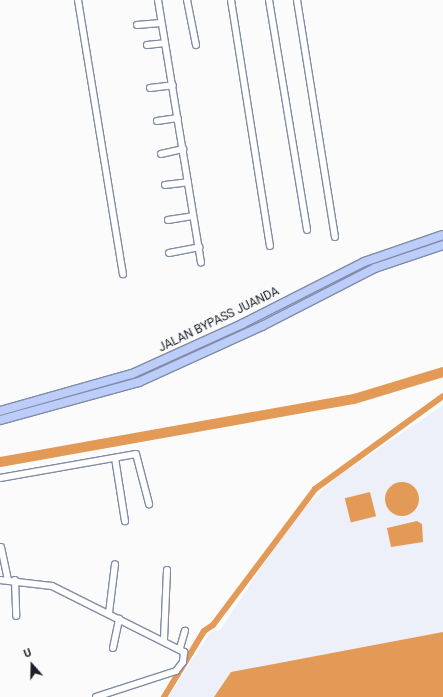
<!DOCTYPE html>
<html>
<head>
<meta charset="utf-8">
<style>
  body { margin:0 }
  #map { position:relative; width:443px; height:697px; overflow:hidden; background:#fbfbfb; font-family:Roboto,sans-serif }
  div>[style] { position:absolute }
  .built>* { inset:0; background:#edf0f8 }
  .water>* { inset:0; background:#e29a56; transform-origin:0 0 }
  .round { border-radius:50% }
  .canal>* { height:6px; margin:-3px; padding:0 3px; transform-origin:3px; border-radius:3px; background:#e29a56 }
  .river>* { height:10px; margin:-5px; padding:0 5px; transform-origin:5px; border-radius:5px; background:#e29a56 }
  .roads { filter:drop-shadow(1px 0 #808ba7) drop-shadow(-1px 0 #808ba7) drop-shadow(0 1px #808ba7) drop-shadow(0 -1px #808ba7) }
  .minor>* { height:6px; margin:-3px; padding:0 3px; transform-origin:3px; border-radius:3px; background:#fff }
  .major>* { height:8px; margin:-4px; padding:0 4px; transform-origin:4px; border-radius:4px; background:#bccdfa }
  span { translate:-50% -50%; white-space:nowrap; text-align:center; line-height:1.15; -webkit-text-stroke:3px #fbfbfb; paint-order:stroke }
  .street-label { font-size:12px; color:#1c202b }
  .north { position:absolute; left:12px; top:645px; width:40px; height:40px; -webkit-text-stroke:3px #fbfbfb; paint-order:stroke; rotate:340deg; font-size:11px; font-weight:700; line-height:16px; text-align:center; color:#1c202b }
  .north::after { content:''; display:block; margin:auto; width:14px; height:18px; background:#1c202b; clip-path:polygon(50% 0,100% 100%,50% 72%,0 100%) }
</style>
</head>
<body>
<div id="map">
  <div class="built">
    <i style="clip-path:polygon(443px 405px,443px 697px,168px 697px,210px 633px,221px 629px,293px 519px,336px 478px)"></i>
  </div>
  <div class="water">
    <i class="round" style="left:385px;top:482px;width:34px;height:34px"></i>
    <i style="left:370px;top:492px;width:25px;height:26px;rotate:76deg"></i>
    <i style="clip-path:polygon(417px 521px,422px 524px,423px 542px,391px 547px,387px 528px)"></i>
    <i style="clip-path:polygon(443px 632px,443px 697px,214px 697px,231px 672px)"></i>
  </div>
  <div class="canal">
    <i style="left:164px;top:697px;width:77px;rotate:-58.8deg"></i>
    <i style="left:204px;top:631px;width:11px;rotate:-34deg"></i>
    <i style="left:213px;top:625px;width:170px;rotate:-53.1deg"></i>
    <i style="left:315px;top:489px;width:158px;rotate:-36deg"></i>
  </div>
  <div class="river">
    <i style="left:0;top:462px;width:360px;rotate:-10.1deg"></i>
    <i style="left:354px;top:399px;width:93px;rotate:-16.9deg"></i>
  </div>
  <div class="roads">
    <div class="minor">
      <i style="left:78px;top:0;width:278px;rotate:80.7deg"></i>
      <i style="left:158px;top:0;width:266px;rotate:80.7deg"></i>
      <i style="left:187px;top:0;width:46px;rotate:78.7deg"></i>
      <i style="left:231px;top:0;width:249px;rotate:81deg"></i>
      <i style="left:269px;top:0;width:233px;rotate:80.6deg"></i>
      <i style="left:297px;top:0;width:240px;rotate:80.9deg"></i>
      <i style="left:137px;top:25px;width:24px;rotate:-5deg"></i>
      <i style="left:147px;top:45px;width:18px;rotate:-6deg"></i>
      <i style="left:150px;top:88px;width:23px;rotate:-7deg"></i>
      <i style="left:157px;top:121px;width:21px;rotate:-8deg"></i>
      <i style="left:161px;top:154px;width:23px;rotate:-13deg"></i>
      <i style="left:165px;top:185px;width:23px;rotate:-7deg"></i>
      <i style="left:168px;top:220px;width:25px;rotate:-9deg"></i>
      <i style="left:169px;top:253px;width:31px;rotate:-11deg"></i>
      <i style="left:115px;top:458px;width:64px;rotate:81deg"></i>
      <i style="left:0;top:478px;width:138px;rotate:-10deg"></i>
      <i style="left:136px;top:454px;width:52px;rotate:75.4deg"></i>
      <i style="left:1px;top:547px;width:34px;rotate:78deg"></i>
      <i style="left:0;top:580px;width:52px;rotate:6.6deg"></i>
      <i style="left:52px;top:586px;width:148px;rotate:26.6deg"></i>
      <i style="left:184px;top:652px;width:10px;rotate:96deg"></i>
      <i style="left:183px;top:662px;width:11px;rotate:128deg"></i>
      <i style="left:176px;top:671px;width:84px;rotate:162deg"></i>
      <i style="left:15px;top:580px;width:36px;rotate:88deg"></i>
      <i style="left:109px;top:613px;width:49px;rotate:-83deg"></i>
      <i style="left:164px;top:639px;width:69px;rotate:-87.5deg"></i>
      <i style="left:113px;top:648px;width:30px;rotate:-78deg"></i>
      <i style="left:180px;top:648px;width:18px;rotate:-74deg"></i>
    </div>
    <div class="major">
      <i style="left:0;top:411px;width:137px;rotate:-15.7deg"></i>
      <i style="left:132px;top:374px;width:121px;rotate:-24.4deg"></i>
      <i style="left:242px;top:324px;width:137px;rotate:-26.9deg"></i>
      <i style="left:364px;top:262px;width:83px;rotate:-18.9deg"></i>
      <i style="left:0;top:420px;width:144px;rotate:-15.3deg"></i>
      <i style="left:139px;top:382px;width:135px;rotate:-24.5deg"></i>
      <i style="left:262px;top:326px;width:127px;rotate:-27.2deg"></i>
      <i style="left:375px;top:268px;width:72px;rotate:-18.7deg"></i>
    </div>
  </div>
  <div class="street-label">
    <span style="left:219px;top:320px;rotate:-26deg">JALAN BYPASS JUANDA</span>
  </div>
  <div class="north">U</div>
</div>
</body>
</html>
